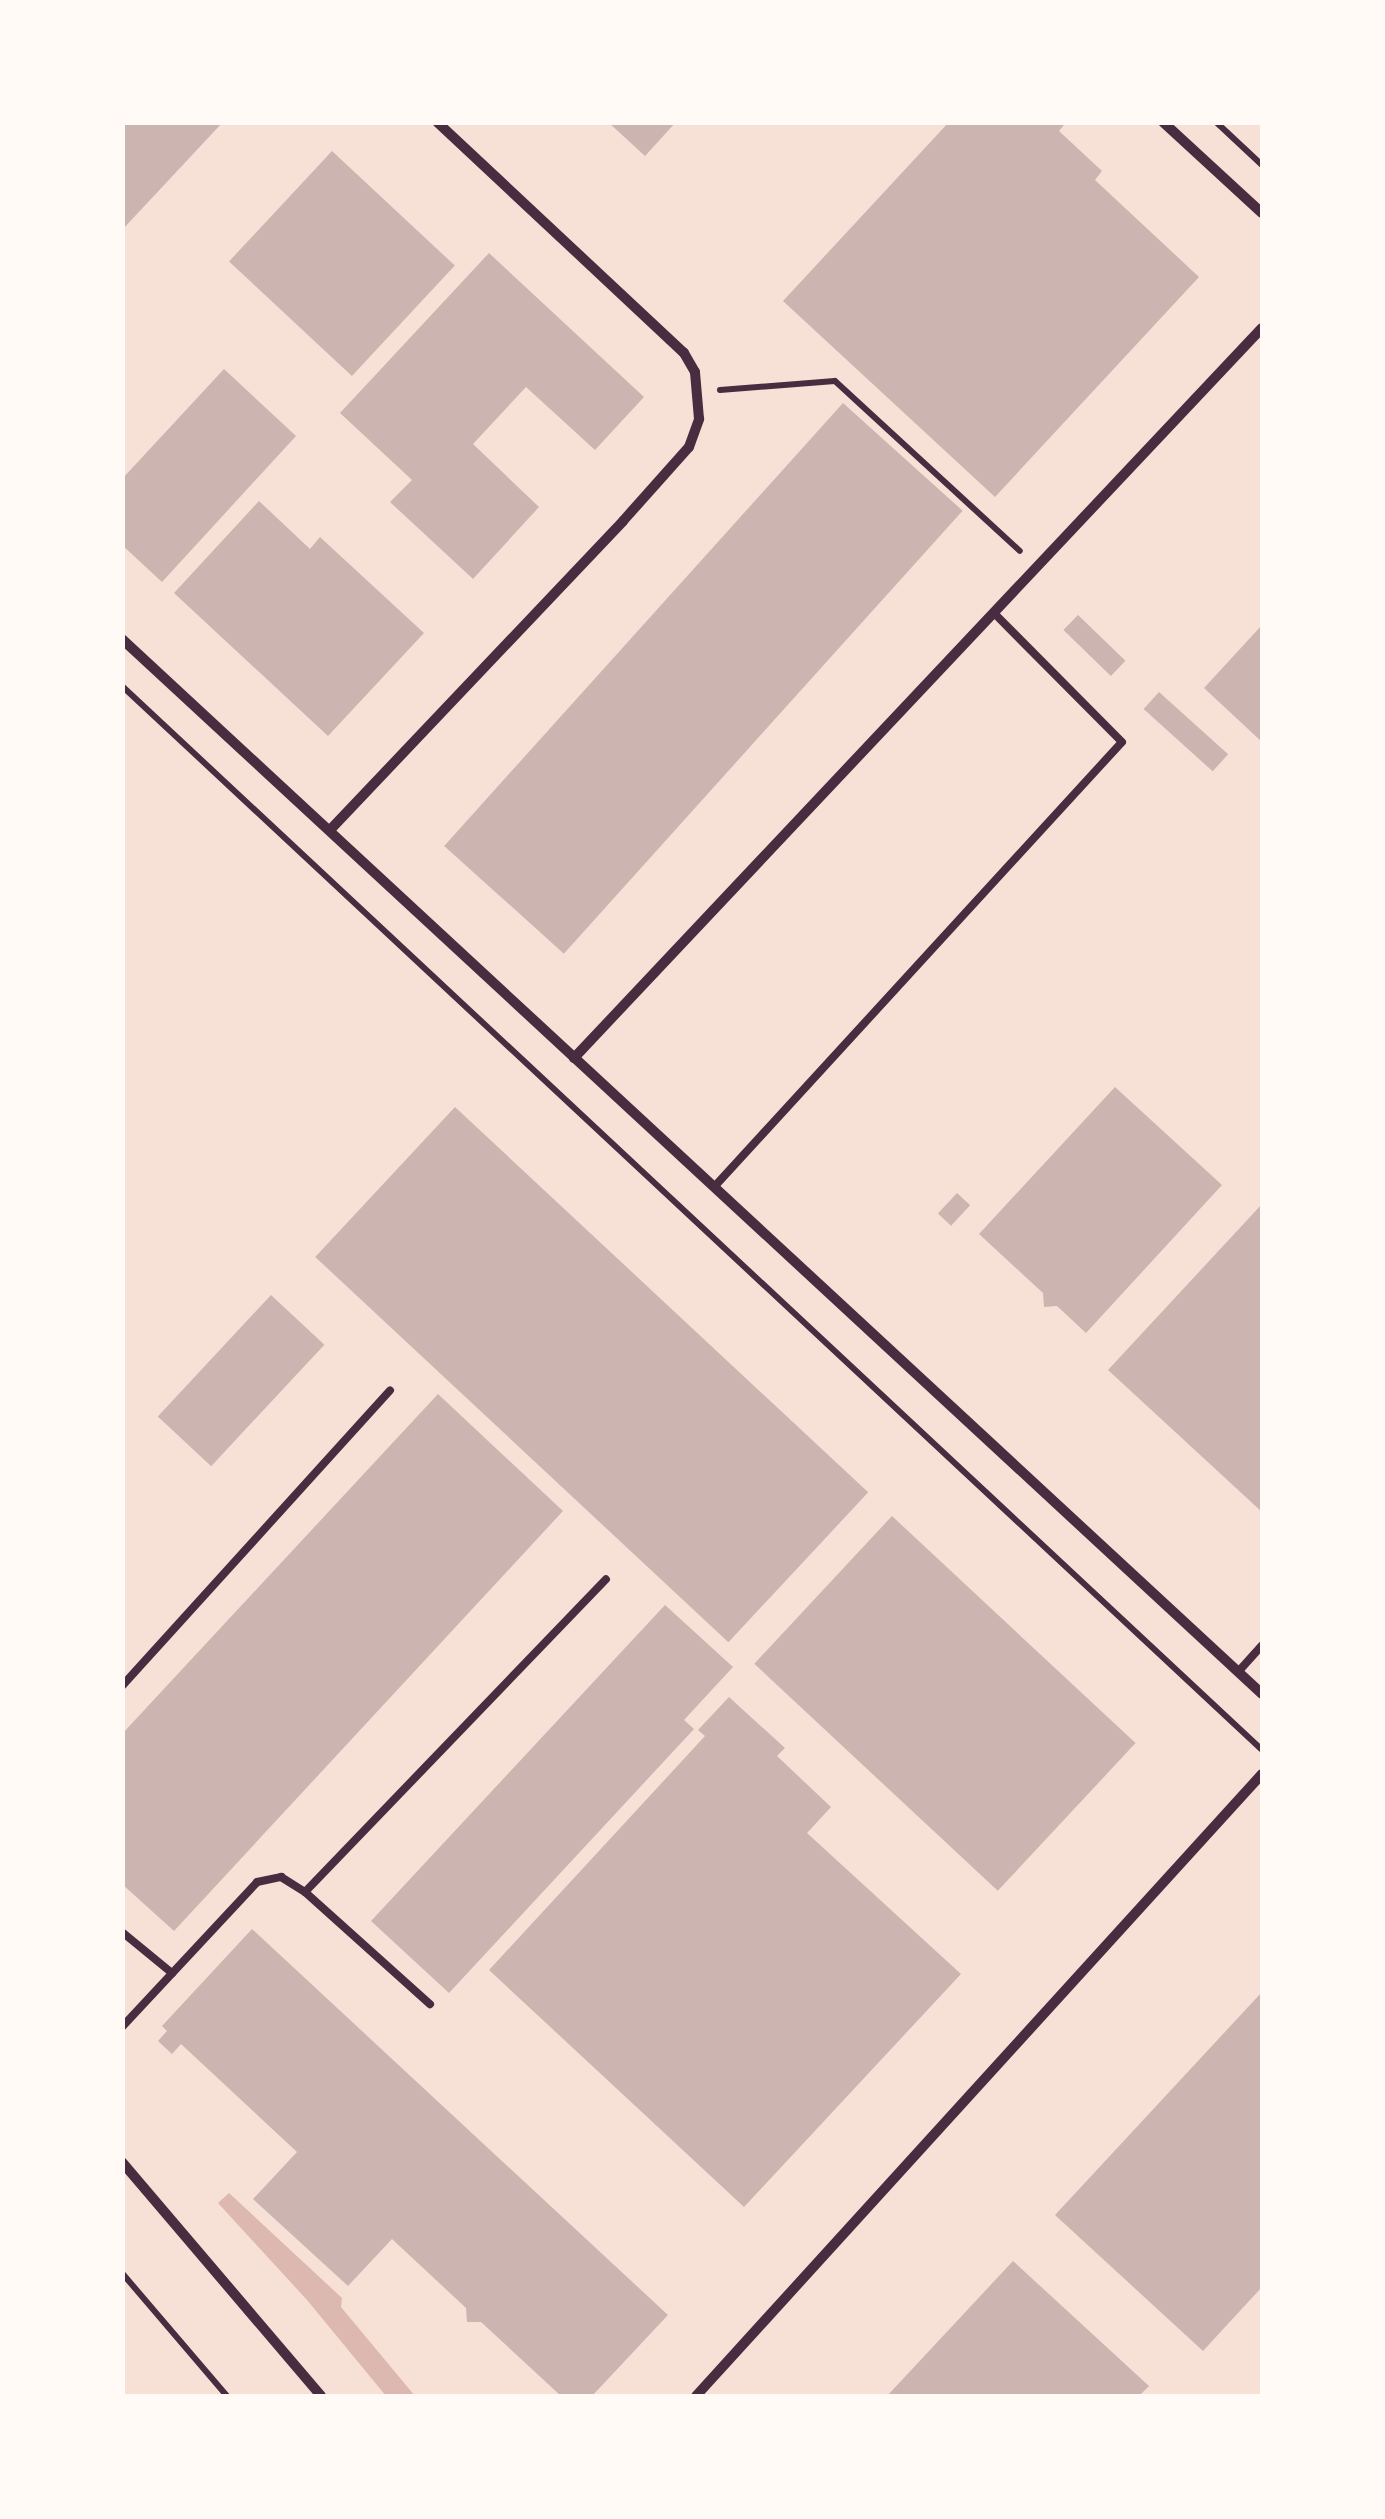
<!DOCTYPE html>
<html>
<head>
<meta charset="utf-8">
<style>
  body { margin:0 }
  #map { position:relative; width:1385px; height:2519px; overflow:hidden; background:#f7e1d7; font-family:Raleway,sans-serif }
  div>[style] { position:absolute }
  .water>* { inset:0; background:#dcb8b0 }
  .building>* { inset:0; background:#ccb4b1; transform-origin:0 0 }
  .path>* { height:6px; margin:-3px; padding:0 3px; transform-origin:3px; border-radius:3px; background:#4a2c40 }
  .service>* { height:8px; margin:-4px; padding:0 4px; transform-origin:4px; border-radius:4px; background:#4a2c40 }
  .minor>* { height:10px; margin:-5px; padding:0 5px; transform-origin:5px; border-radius:5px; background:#4a2c40 }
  span { translate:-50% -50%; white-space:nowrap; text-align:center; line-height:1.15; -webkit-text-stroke:9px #fffaf5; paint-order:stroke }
  .frame { position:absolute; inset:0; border:125px solid #fffaf5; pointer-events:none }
</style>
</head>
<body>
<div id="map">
  <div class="water">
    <i style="clip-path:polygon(229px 2193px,342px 2298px,341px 2307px,415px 2396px,386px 2396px,307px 2300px,218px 2203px)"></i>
  </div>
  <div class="building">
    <i style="clip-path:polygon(122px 122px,223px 122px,122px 230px)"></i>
    <i style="clip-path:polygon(608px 122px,676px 122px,645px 156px)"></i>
    <i style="clip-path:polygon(949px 122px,1061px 122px,1064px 125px,1059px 131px,1102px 171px,1095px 180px,1199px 277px,995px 497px,783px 301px)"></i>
    <i style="left:332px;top:151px;width:168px;height:151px;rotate:43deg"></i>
    <i style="clip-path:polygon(489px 253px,644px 397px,595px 450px,526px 387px,473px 444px,539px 507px,473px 579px,390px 502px,412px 480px,340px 413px)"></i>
    <i style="clip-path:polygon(224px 369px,296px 436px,162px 582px,122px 545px,122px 479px)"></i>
    <i style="left:843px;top:403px;width:161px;height:596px;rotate:42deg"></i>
    <i style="clip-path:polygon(259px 501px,310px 549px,320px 537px,424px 633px,328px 736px,174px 593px)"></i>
    <i style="left:1078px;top:615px;width:66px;height:21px;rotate:44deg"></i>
    <i style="clip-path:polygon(1262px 625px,1262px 742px,1204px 688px)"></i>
    <i style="left:1159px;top:692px;width:93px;height:23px;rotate:42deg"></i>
    <i style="clip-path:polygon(1115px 1087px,1222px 1185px,1086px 1333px,1057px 1306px,1044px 1307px,1043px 1293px,979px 1234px)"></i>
    <i style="left:455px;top:1107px;width:565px;height:205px;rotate:43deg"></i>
    <i style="left:957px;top:1193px;width:18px;height:28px;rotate:43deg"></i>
    <i style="clip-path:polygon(1262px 1204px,1262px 1512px,1108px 1370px)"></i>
    <i style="left:271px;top:1295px;width:73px;height:166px;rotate:43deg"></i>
    <i style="clip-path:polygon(438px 1394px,563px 1511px,174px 1931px,122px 1884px,122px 1734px)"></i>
    <i style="left:892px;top:1516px;width:333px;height:202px;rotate:43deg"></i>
    <i style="clip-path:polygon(665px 1605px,733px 1667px,684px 1720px,694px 1729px,449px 1993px,371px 1921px)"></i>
    <i style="clip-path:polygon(729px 1697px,785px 1748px,777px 1756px,831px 1807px,807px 1833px,961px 1974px,744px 2207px,489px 1970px,705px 1736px,698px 1730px)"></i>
    <i style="clip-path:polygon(252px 1929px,668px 2315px,592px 2396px,561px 2396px,481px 2322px,467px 2322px,466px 2308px,392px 2239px,348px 2286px,253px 2199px,297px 2152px,181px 2044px,172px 2054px,158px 2041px,167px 2031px,162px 2026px)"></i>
    <i style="clip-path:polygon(1262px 1992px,1262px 2287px,1203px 2351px,1055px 2215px)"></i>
    <i style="clip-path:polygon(1013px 2261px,1149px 2386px,1139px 2396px,887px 2396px)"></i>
  </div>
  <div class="path">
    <i style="left:1216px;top:122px;width:63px;rotate:43.1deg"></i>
    <i style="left:720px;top:390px;width:115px;rotate:-4.5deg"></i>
    <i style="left:835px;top:381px;width:251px;rotate:42.6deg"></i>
    <i style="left:122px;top:686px;width:1558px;rotate:43.02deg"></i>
    <i style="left:122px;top:2273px;width:162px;rotate:49.5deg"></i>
  </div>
  <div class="service">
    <i style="left:715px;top:1186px;width:602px;rotate:-47.49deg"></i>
    <i style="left:1122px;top:742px;width:180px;rotate:-134.8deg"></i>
    <i style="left:1238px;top:1672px;width:36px;rotate:-48deg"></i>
    <i style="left:122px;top:1686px;width:399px;rotate:-47.8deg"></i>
    <i style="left:305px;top:1892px;width:168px;rotate:41.9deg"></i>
    <i style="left:122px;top:1932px;width:65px;rotate:39.4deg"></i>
    <i style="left:122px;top:2027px;width:198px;rotate:-47deg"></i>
    <i style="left:257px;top:1882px;width:25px;rotate:-12deg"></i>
    <i style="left:281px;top:1877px;width:28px;rotate:32deg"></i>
    <i style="left:305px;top:1892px;width:434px;rotate:-46.1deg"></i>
  </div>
  <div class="minor">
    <i style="left:1163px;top:122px;width:134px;rotate:42.6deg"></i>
    <i style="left:122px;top:639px;width:1553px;rotate:42.78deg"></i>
    <i style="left:330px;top:830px;width:426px;rotate:-46.5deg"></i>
    <i style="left:623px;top:521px;width:99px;rotate:-48.3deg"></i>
    <i style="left:689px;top:447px;width:30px;rotate:-70deg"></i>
    <i style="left:699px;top:419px;width:47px;rotate:-94.9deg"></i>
    <i style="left:695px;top:372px;width:22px;rotate:-120deg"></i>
    <i style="left:684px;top:353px;width:338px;rotate:-136.9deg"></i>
    <i style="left:574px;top:1058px;width:1003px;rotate:-46.7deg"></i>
    <i style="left:122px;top:2162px;width:307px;rotate:49.6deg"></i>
    <i style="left:696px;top:2396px;width:841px;rotate:-47.7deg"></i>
  </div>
  <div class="frame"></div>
</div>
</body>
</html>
